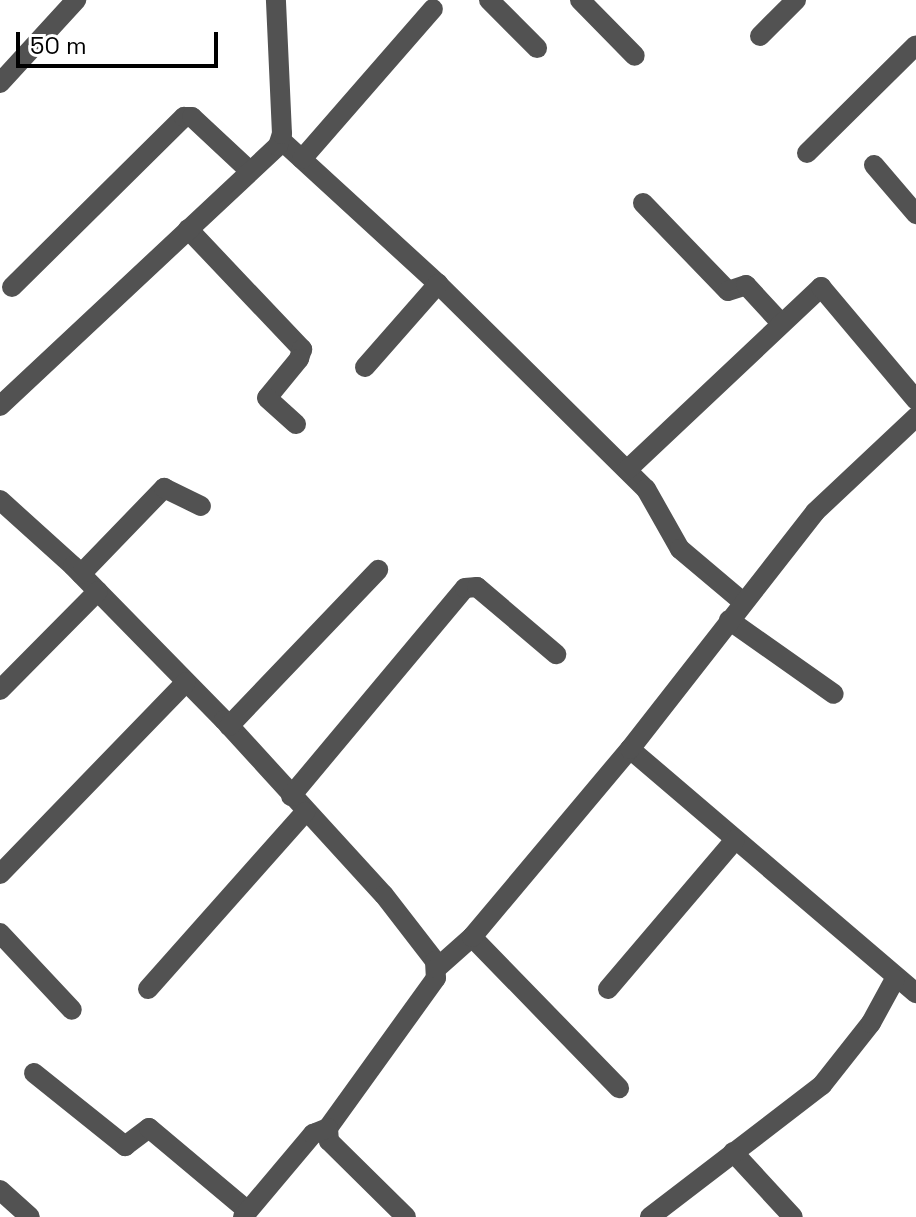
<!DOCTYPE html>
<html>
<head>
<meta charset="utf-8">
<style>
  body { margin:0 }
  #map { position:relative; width:916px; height:1217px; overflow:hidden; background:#fff; font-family:"Space Grotesk",sans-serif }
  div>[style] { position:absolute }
  .minor>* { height:20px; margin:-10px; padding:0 10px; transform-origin:10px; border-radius:10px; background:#525252 }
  span { translate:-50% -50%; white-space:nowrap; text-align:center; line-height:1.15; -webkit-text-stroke:7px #fff; paint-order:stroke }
  .scale { position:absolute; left:16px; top:32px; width:202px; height:36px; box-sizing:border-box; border:4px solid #000; border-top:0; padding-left:10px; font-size:24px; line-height:28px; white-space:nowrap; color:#000; -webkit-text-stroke:6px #fff; paint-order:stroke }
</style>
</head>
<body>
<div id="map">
  <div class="minor">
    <i style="left:489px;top:0;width:68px;rotate:45deg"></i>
    <i style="left:580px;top:0;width:78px;rotate:45.5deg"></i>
    <i style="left:760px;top:36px;width:51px;rotate:-45deg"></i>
    <i style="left:0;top:83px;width:113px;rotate:-47.5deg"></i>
    <i style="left:281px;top:140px;width:213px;rotate:42.5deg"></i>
    <i style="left:438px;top:284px;width:292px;rotate:44.6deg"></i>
    <i style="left:646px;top:489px;width:69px;rotate:60.5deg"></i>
    <i style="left:680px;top:549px;width:82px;rotate:40.1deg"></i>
    <i style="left:807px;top:153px;width:153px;rotate:-44.7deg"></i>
    <i style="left:302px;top:159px;width:199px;rotate:-48.9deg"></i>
    <i style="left:874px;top:165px;width:65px;rotate:49.4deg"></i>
    <i style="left:643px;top:203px;width:122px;rotate:46deg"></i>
    <i style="left:728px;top:291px;width:19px;rotate:-18deg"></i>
    <i style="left:746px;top:285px;width:50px;rotate:47.4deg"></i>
    <i style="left:188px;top:229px;width:166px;rotate:46.5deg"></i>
    <i style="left:302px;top:349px;width:10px;rotate:107deg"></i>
    <i style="left:299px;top:359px;width:50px;rotate:129.4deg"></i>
    <i style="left:267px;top:398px;width:39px;rotate:42deg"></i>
    <i style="left:12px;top:287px;width:242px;rotate:-44.7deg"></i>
    <i style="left:184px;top:117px;width:8px"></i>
    <i style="left:192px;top:117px;width:79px;rotate:43deg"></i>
    <i style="left:365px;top:367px;width:111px;rotate:-48.7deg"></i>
    <i style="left:0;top:406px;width:381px;rotate:-43.1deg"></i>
    <i style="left:278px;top:146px;width:13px;rotate:-72deg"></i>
    <i style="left:282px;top:134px;width:134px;rotate:-92.6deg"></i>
    <i style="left:627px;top:470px;width:267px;rotate:-43.3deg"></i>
    <i style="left:821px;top:287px;width:148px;rotate:49.9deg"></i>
    <i style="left:0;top:500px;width:98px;rotate:42.1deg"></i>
    <i style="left:73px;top:566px;width:216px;rotate:45.6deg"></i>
    <i style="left:224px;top:720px;width:237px;rotate:47.6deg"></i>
    <i style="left:384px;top:895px;width:83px;rotate:52.3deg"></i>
    <i style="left:435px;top:961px;width:17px;rotate:87deg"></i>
    <i style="left:436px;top:978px;width:185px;rotate:125.8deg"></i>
    <i style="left:328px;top:1128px;width:13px;rotate:86deg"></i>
    <i style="left:329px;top:1141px;width:108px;rotate:44.6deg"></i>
    <i style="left:81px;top:574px;width:120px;rotate:-46deg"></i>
    <i style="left:164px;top:488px;width:41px;rotate:25.9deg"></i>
    <i style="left:729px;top:620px;width:128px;rotate:35.2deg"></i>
    <i style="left:0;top:690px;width:139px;rotate:-45.3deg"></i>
    <i style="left:229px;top:726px;width:216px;rotate:-46.3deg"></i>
    <i style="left:630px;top:749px;width:376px;rotate:40.5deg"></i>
    <i style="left:291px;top:796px;width:271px;rotate:-50.1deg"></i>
    <i style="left:465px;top:588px;width:12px;rotate:-5deg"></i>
    <i style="left:477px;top:587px;width:104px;rotate:40.3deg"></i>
    <i style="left:0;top:874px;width:267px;rotate:-45.9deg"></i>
    <i style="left:0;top:933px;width:105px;rotate:46.9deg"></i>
    <i style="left:472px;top:937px;width:211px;rotate:45.8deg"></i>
    <i style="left:437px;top:968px;width:47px;rotate:-41.5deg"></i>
    <i style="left:472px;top:937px;width:246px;rotate:-50deg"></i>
    <i style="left:630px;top:749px;width:301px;rotate:-52deg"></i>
    <i style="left:815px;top:512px;width:139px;rotate:-43.2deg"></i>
    <i style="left:148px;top:989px;width:237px;rotate:-48.4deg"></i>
    <i style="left:608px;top:989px;width:196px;rotate:-49.6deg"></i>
    <i style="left:34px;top:1073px;width:117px;rotate:38.7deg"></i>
    <i style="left:125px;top:1146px;width:30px;rotate:-37deg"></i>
    <i style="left:149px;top:1128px;width:129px;rotate:40deg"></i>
    <i style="left:733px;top:1152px;width:88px;rotate:47.3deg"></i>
    <i style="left:0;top:1190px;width:40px;rotate:42deg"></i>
    <i style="left:243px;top:1217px;width:109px;rotate:-49.9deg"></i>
    <i style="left:313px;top:1134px;width:16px;rotate:-22deg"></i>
    <i style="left:650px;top:1217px;width:217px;rotate:-37.5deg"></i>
    <i style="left:822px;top:1085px;width:79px;rotate:-51.7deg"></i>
    <i style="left:871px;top:1023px;width:50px;rotate:-61.4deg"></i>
  </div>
  <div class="scale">50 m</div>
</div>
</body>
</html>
